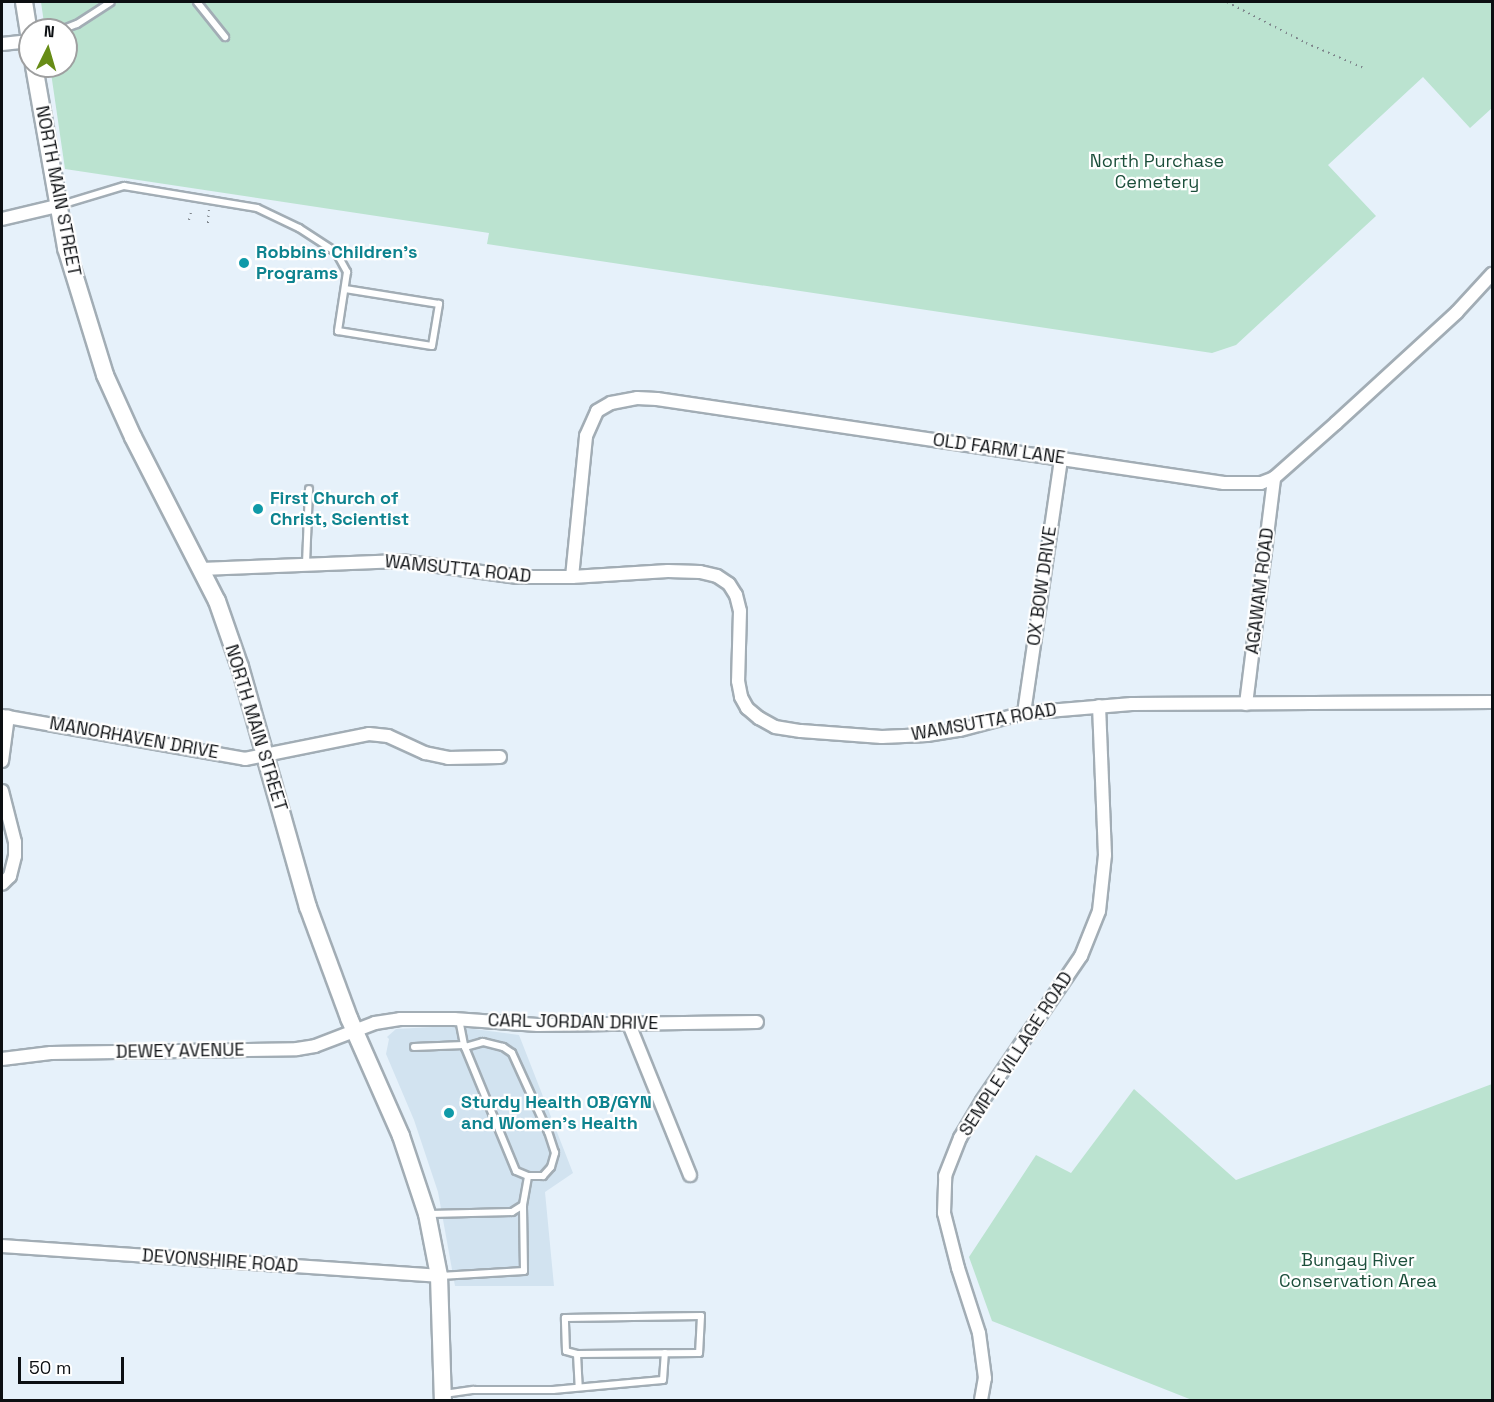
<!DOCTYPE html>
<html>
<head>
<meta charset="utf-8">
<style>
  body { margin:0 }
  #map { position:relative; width:1494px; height:1402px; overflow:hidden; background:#e6f1fa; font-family:"Space Grotesk",sans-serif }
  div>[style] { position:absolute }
  .built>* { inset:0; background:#d2e3f0 }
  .green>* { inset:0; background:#bbe3d0 }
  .path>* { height:2px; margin-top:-1px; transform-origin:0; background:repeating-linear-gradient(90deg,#7e858b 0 1.5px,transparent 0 6px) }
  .roads { filter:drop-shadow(2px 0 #a2adb5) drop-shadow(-2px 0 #a2adb5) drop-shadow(0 2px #a2adb5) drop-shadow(0 -2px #a2adb5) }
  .service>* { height:6px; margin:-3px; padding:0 3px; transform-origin:3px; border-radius:3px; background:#fff }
  .minor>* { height:12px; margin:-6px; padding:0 6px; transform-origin:6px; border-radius:6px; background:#fff }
  .secondary>* { height:16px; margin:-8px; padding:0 8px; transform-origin:8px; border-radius:8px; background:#fff }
  .dots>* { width:16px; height:16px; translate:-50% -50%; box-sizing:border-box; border:3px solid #fff; border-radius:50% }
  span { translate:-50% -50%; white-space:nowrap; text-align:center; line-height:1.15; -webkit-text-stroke:4.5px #fff; paint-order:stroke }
  .park-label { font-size:18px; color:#1c4f3b }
  .street-label { font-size:18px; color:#0c0f12 }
  .culture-label { font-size:18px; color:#0d838f; font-weight:700 }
  .left { translate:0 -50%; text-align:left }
  .frame { position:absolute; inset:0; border:3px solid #0c0f12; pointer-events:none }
  .north { position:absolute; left:18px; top:18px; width:60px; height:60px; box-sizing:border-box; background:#fff; border:2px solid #9e9fa0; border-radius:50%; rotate:5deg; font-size:16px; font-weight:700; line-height:24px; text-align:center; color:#0c0f12 }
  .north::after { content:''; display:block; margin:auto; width:21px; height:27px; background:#678c16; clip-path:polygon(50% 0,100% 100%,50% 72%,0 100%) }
  .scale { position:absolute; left:18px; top:1357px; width:106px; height:27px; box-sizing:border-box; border:3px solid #0c0f12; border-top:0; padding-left:8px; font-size:18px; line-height:21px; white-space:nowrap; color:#0c0f12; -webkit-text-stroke:4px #fff; paint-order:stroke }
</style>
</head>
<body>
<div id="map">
  <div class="built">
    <i style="clip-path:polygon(451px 1026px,519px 1035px,573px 1173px,545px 1192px,554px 1286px,455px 1286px,438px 1192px,414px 1120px,386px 1054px,389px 1039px,387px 1037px,396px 1029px)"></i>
  </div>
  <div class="green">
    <i style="clip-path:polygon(41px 2px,1492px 2px,1492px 108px,1470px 128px,1423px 77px,1328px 165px,1376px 216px,1236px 345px,1212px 353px,487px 244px,489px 233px,65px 169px,50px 66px,66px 66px,66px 30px,45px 30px)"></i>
    <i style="clip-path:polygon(1492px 1084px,1492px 1400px,1192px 1400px,992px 1321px,969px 1257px,1036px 1155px,1071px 1173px,1134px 1089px,1236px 1180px)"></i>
  </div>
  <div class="path">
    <i style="left:1227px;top:2px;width:89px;rotate:27.4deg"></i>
    <i style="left:1306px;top:43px;width:65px;rotate:23.4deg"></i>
    <i style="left:189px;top:220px;width:11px;rotate:-75deg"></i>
    <i style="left:208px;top:223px;width:13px;rotate:-86deg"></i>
    <i style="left:311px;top:273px;width:23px;rotate:10deg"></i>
  </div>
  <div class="roads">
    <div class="service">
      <i style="left:197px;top:2px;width:45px;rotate:51.3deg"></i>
      <i style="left:61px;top:30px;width:17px;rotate:-21deg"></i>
      <i style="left:77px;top:24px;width:40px;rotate:-32.9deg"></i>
      <i style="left:61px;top:205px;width:66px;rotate:-16.8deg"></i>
      <i style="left:124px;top:186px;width:135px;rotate:9.4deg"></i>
      <i style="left:257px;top:208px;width:47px;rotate:25.5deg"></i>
      <i style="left:299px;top:228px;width:44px;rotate:33deg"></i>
      <i style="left:336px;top:252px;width:23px;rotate:61deg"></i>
      <i style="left:347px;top:272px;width:60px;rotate:98.7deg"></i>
      <i style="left:338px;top:331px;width:95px;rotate:9.1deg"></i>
      <i style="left:432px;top:346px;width:43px;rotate:-80.5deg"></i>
      <i style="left:439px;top:304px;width:95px;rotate:-170.9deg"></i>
      <i style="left:306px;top:564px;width:75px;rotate:-87.7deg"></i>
      <i style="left:459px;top:1019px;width:26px;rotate:79deg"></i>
      <i style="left:464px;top:1045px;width:136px;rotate:67.6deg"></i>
      <i style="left:516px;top:1171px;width:13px;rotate:23deg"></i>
      <i style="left:528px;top:1176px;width:15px"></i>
      <i style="left:543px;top:1176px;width:12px;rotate:-48deg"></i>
      <i style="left:551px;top:1167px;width:15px;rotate:-74deg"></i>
      <i style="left:555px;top:1153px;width:22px;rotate:-108deg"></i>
      <i style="left:548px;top:1132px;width:87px;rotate:-114.5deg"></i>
      <i style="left:512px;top:1053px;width:11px;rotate:-146deg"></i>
      <i style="left:503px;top:1047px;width:21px;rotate:-166deg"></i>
      <i style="left:483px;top:1042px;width:19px;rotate:164deg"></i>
      <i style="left:414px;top:1047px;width:50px;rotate:-2.3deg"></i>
      <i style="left:430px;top:1214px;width:82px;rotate:-1.4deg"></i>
      <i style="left:512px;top:1212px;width:13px;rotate:-32deg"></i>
      <i style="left:523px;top:1205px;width:29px;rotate:-80deg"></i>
      <i style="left:440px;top:1276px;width:84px;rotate:-3.4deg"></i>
      <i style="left:524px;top:1271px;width:66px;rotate:-90.9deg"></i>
      <i style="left:577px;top:1354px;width:11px;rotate:-165deg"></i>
      <i style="left:566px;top:1351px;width:33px;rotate:-92deg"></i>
      <i style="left:565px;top:1318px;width:136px;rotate:-0.8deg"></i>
      <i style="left:701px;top:1316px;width:37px;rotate:93deg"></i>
      <i style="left:699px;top:1353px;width:122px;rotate:179.5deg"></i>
      <i style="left:577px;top:1354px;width:33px;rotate:87deg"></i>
      <i style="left:444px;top:1394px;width:30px;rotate:-8deg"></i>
      <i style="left:474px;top:1390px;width:79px"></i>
      <i style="left:553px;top:1390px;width:110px;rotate:-5.2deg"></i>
      <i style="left:663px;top:1380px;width:27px;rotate:-86deg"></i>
    </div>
    <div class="minor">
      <i style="left:2px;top:44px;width:28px;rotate:-6deg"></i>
      <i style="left:2px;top:219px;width:57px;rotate:-13.3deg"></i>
      <i style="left:201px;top:569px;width:200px;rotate:-2.3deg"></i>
      <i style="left:401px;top:561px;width:118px;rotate:7.8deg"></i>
      <i style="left:518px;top:577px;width:54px"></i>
      <i style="left:572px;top:577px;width:96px;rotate:-3.6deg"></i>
      <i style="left:668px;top:571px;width:32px;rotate:2deg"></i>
      <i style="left:700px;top:572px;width:17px;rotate:13deg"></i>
      <i style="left:717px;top:576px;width:14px;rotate:34deg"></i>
      <i style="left:729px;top:584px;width:13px;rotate:58deg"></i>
      <i style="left:736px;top:595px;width:16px;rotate:76deg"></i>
      <i style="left:740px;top:611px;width:70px;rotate:91.6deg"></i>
      <i style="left:738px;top:681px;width:16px;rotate:79deg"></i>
      <i style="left:741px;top:697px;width:13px;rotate:61deg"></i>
      <i style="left:747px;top:708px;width:16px;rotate:40deg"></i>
      <i style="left:759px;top:718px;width:18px;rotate:29deg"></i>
      <i style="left:775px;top:727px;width:26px;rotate:9deg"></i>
      <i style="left:801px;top:731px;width:81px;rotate:4.2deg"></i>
      <i style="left:882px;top:737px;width:45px;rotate:-2.5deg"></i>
      <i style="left:927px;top:735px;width:33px;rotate:-9deg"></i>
      <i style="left:960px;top:730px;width:66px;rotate:-14.9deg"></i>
      <i style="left:1024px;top:713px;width:108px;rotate:-4.8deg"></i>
      <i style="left:1132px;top:704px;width:360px;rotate:-0.3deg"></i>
      <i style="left:572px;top:577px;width:142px;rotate:-84.3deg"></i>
      <i style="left:586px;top:436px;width:27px;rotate:-66deg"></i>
      <i style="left:597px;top:411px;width:16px;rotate:-30deg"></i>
      <i style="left:611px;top:403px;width:26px;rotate:-11deg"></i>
      <i style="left:637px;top:398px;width:20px;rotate:3deg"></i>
      <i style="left:657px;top:399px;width:573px;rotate:8.43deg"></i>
      <i style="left:1224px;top:483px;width:37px"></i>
      <i style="left:1261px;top:483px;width:14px;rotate:-21deg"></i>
      <i style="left:1274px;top:478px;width:83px;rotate:-41.6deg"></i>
      <i style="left:1336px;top:423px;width:164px;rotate:-42.5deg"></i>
      <i style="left:1457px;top:312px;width:52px;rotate:-47.4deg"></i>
      <i style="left:1246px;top:704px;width:228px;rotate:-82.9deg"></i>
      <i style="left:1024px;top:713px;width:257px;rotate:-81.7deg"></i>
      <i style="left:2px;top:716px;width:247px;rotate:10deg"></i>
      <i style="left:245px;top:759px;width:126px;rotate:-11.4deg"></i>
      <i style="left:369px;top:734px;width:19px;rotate:6deg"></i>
      <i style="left:388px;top:736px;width:41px;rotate:24.7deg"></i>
      <i style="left:425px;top:753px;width:24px;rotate:12deg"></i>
      <i style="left:448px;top:758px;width:52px;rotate:-1.1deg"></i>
      <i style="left:2px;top:761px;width:45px;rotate:-82.4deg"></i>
      <i style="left:2px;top:791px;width:53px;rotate:75.7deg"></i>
      <i style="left:15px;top:842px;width:14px;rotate:90deg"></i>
      <i style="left:15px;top:856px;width:21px;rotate:104deg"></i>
      <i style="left:10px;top:876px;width:11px;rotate:135deg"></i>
      <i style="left:629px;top:1024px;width:163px;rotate:68deg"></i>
      <i style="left:2px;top:1059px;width:49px;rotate:-7deg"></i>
      <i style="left:51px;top:1053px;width:246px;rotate:-0.9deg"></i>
      <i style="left:297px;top:1049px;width:18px;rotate:-9deg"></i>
      <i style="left:315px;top:1046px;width:64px;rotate:-21deg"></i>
      <i style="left:375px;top:1023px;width:25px;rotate:-9deg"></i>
      <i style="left:400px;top:1019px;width:54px"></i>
      <i style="left:454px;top:1019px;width:84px;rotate:4.1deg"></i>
      <i style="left:538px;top:1025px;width:219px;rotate:-0.8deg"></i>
      <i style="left:2px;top:1246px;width:438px;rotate:3.9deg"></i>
      <i style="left:981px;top:1400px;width:22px;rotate:-80deg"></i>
      <i style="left:985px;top:1378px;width:45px;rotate:-97.6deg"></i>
      <i style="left:979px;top:1333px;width:68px;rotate:-107.9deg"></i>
      <i style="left:958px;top:1268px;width:57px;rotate:-104.3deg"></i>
      <i style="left:944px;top:1213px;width:37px;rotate:-88deg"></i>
      <i style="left:945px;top:1176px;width:41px;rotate:-68.5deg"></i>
      <i style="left:960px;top:1138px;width:43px;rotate:-59.3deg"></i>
      <i style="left:982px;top:1101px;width:176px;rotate:-55.7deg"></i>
      <i style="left:1081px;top:956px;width:48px;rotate:-68.2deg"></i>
      <i style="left:1099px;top:911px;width:56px;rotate:-83.9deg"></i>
      <i style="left:1105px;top:855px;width:149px;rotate:-92.3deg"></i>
    </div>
    <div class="secondary">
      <i style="left:24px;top:2px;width:39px;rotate:81deg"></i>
      <i style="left:34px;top:66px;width:185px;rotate:80deg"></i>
      <i style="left:66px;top:248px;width:133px;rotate:72.9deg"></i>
      <i style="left:105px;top:375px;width:68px;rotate:65.7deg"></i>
      <i style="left:133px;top:437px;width:184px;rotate:62.9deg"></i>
      <i style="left:217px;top:601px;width:70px;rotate:70.8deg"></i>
      <i style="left:240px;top:667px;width:249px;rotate:74.2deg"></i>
      <i style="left:308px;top:907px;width:118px;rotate:69.7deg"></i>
      <i style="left:349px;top:1018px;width:129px;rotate:66.2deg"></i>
      <i style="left:401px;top:1136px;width:82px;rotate:71.6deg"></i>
      <i style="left:427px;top:1214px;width:63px;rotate:79deg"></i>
      <i style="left:439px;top:1276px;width:124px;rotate:88.2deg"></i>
    </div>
  </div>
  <div class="dots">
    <i style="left:244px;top:263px;background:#0f9aa8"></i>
    <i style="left:258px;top:509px;background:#0f9aa8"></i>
    <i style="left:449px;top:1113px;background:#0f9aa8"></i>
  </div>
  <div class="park-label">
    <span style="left:1157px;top:172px">North Purchase<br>Cemetery</span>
    <span style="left:1358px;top:1271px">Bungay River<br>Conservation Area</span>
  </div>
  <div class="street-label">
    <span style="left:58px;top:191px;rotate:79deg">NORTH MAIN STREET</span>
    <span style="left:999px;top:449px;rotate:8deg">OLD FARM LANE</span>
    <span style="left:458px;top:569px;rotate:6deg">WAMSUTTA ROAD</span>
    <span style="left:1042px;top:586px;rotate:-82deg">OX BOW DRIVE</span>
    <span style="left:1260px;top:591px;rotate:-83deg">AGAWAM ROAD</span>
    <span style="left:984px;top:722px;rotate:-10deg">WAMSUTTA ROAD</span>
    <span style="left:256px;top:728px;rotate:73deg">NORTH MAIN STREET</span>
    <span style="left:134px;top:738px;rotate:10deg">MANORHAVEN DRIVE</span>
    <span style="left:573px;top:1022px;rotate:1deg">CARL JORDAN DRIVE</span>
    <span style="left:180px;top:1051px;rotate:-1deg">DEWEY AVENUE</span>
    <span style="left:1016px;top:1054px;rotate:-57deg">SEMPLE VILLAGE ROAD</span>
    <span style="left:220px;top:1261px;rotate:4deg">DEVONSHIRE ROAD</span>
  </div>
  <div class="culture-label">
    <span class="left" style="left:256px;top:263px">Robbins Children's<br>Programs</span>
    <span class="left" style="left:270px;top:509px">First Church of<br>Christ, Scientist</span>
    <span class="left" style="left:461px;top:1113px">Sturdy Health OB/GYN<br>and Women's Health</span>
  </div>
  <div class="frame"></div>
  <div class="north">N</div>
  <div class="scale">50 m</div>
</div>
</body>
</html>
